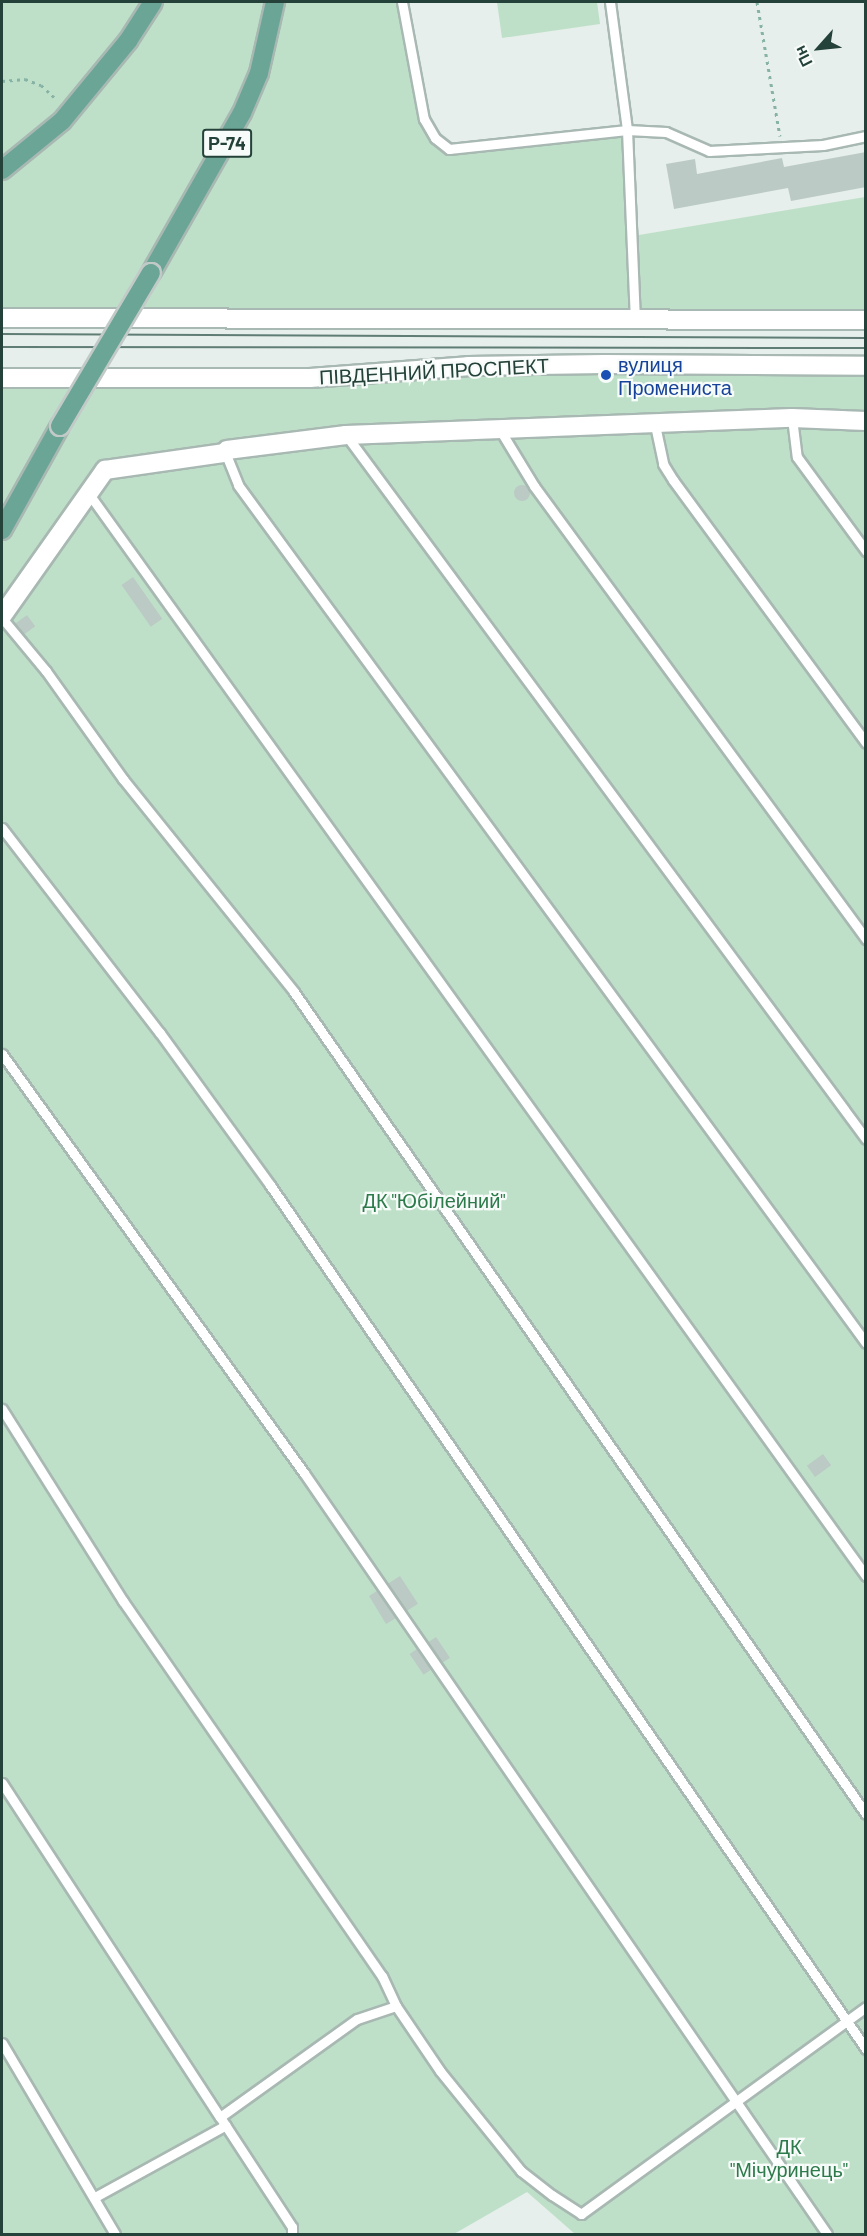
<!DOCTYPE html>
<html>
<head>
<meta charset="utf-8">
<style>
  body { margin:0 }
  #map { position:relative; width:867px; height:2236px; overflow:hidden; background:#e6efeb; font-family:Barlow,sans-serif }
  div>[style] { position:absolute }
  .green>* { inset:0; background:#bfe0c8 }
  .building>* { inset:0; background:#bbcac4; transform-origin:0 0 }
  .round { border-radius:50% }
  .path>* { height:3px; margin-top:-1.5px; transform-origin:0; background:repeating-linear-gradient(90deg,#86b3a5 0 3px,transparent 0 7.5px) }
  .roads { filter:drop-shadow(2px 0 #a8b8b2) drop-shadow(-2px 0 #a8b8b2) drop-shadow(0 2px #a8b8b2) drop-shadow(0 -2px #a8b8b2) }
  .service>* { height:9px; margin:-4.5px; padding:0 4.5px; transform-origin:4.5px; border-radius:4.5px; background:#fff }
  .minor>* { height:18px; margin:-9px; padding:0 9px; transform-origin:9px; border-radius:9px; background:#fff }
  .secondary>* { height:18px; margin:-9px; padding:0 9px; transform-origin:9px; border-radius:9px; background:#fff }
  .primary>* { height:18px; margin:-9px; padding:0 9px; transform-origin:9px; border-radius:9px; background:#6aa596 }
  .tram>* { height:1.5px; margin:-0.75px; padding:0 0.75px; transform-origin:0.75px; border-radius:0.75px; background:#5f7d75 }
  .bridges { filter:drop-shadow(2px 0 #c2cac8) drop-shadow(-2px 0 #c2cac8) drop-shadow(0 2px #c2cac8) drop-shadow(0 -2px #c2cac8) }
  .primary-bridge>* { height:18px; margin:-9px; padding:0 9px; transform-origin:9px; border-radius:9px; background:#6aa596 }
  .dots>* { width:16px; height:16px; translate:-50% -50%; box-sizing:border-box; border:3px solid #f7fbf9; border-radius:50% }
  span { translate:-50% -50%; white-space:nowrap; text-align:center; line-height:1.15; -webkit-text-stroke:4.5px #f7fbf9; paint-order:stroke }
  .shield-label span { padding:2px 4px; background:#f7fbf9; border:2px solid; border-radius:4px; -webkit-text-stroke-width:0 }
  .shield-label { font-size:18px; color:#24423a; font-weight:700 }
  .transit-label { font-size:20px; color:#164399 }
  .left { translate:0 -50%; text-align:left }
  .street-label { font-size:20px; color:#24423a }
  .park-label { font-size:20px; color:#2d7a4b }
  .frame { position:absolute; inset:0; border:3px solid #24423a; pointer-events:none }
  .north { position:absolute; left:789px; top:18px; width:60px; height:60px; -webkit-text-stroke:4px #f7fbf9; paint-order:stroke; rotate:243deg; font-size:16px; font-weight:700; line-height:24px; text-align:center; color:#24423a }
  .north::after { content:''; display:block; margin:auto; width:21px; height:27px; background:#24423a; clip-path:polygon(50% 0,100% 100%,50% 72%,0 100%) }
</style>
</head>
<body>
<div id="map">
  <div class="green">
    <i style="clip-path:polygon(2px 2px,402px 2px,424px 119px,449px 149px,627px 130px,633px 236px,865px 197px,865px 320px,2px 317px)"></i>
    <i style="clip-path:polygon(497px 2px,597px 2px,600px 24px,502px 38px)"></i>
    <i style="clip-path:polygon(865px 366px,865px 2234px,575px 2234px,527px 2192px,454px 2234px,298px 2234px,292px 2227px,292px 2234px,2px 2234px,2px 378px)"></i>
  </div>
  <div class="building">
    <i style="clip-path:polygon(866px 152px,866px 187px,791px 201px,788px 188px,674px 209px,666px 164px,695px 159px,697px 174px,782px 158px,784px 167px)"></i>
    <i class="round" style="left:514px;top:485px;width:16px;height:16px"></i>
    <i style="left:133px;top:577px;width:51px;height:14px;rotate:55deg"></i>
    <i style="left:27px;top:615px;width:14px;height:14px;rotate:54deg"></i>
    <i style="left:823px;top:1454px;width:14px;height:20px;rotate:54deg"></i>
    <i style="left:400px;top:1576px;width:33px;height:14px;rotate:57deg"></i>
    <i style="clip-path:polygon(377px 1591px,396px 1618px,386px 1624px,369px 1596px)"></i>
    <i style="left:436px;top:1637px;width:25px;height:9px;rotate:56deg"></i>
    <i style="left:417px;top:1649px;width:25px;height:9px;rotate:56deg"></i>
  </div>
  <div class="path">
    <i style="left:757px;top:2px;width:136px;rotate:80.3deg"></i>
    <i style="left:2px;top:81px;width:23px;rotate:-5deg"></i>
    <i style="left:25px;top:79px;width:17px;rotate:21deg"></i>
    <i style="left:41px;top:85px;width:22px;rotate:43deg"></i>
  </div>
  <div class="roads">
    <div class="service">
      <i style="left:402px;top:2px;width:119px;rotate:79.4deg"></i>
      <i style="left:424px;top:119px;width:22px;rotate:60deg"></i>
      <i style="left:435px;top:138px;width:18px;rotate:38deg"></i>
      <i style="left:449px;top:149px;width:179px;rotate:-6.1deg"></i>
      <i style="left:627px;top:130px;width:39px;rotate:3deg"></i>
      <i style="left:666px;top:132px;width:47px;rotate:23.8deg"></i>
      <i style="left:709px;top:151px;width:114px;rotate:-3deg"></i>
      <i style="left:823px;top:145px;width:44px;rotate:-11.8deg"></i>
      <i style="left:610px;top:2px;width:129px;rotate:82.4deg"></i>
      <i style="left:627px;top:130px;width:188px;rotate:87.6deg"></i>
      <i style="left:792px;top:418px;width:39px;rotate:83deg"></i>
      <i style="left:797px;top:457px;width:117px;rotate:53.7deg"></i>
      <i style="left:655px;top:425px;width:40px;rotate:78deg"></i>
      <i style="left:663px;top:464px;width:19px;rotate:58deg"></i>
      <i style="left:673px;top:480px;width:326px;rotate:53.7deg"></i>
      <i style="left:500px;top:430px;width:66px;rotate:58.7deg"></i>
      <i style="left:534px;top:486px;width:562px;rotate:53.76deg"></i>
      <i style="left:346px;top:435px;width:875px;rotate:53.55deg"></i>
      <i style="left:225px;top:452px;width:35px;rotate:68deg"></i>
      <i style="left:238px;top:485px;width:1063px;rotate:53.8deg"></i>
      <i style="left:89px;top:494px;width:1332px;rotate:54.32deg"></i>
      <i style="left:2px;top:618px;width:69px;rotate:50.3deg"></i>
      <i style="left:46px;top:671px;width:133px;rotate:54.5deg"></i>
      <i style="left:123px;top:779px;width:273px;rotate:51.2deg"></i>
      <i style="left:294px;top:992px;width:1001px;rotate:55.17deg"></i>
      <i style="left:2px;top:828px;width:259px;rotate:52.4deg"></i>
      <i style="left:160px;top:1033px;width:188px;rotate:54.1deg"></i>
      <i style="left:270px;top:1185px;width:1050px;rotate:55.4deg"></i>
      <i style="left:2px;top:1054px;width:516px;rotate:54.22deg"></i>
      <i style="left:304px;top:1473px;width:923px;rotate:55.5deg"></i>
      <i style="left:2px;top:1409px;width:227px;rotate:57.8deg"></i>
      <i style="left:123px;top:1601px;width:456px;rotate:55.4deg"></i>
      <i style="left:382px;top:1976px;width:33px;rotate:65deg"></i>
      <i style="left:396px;top:2006px;width:78px;rotate:55.9deg"></i>
      <i style="left:440px;top:2071px;width:129px;rotate:51deg"></i>
      <i style="left:521px;top:2171px;width:39px;rotate:38deg"></i>
      <i style="left:552px;top:2195px;width:35px;rotate:33deg"></i>
      <i style="left:581px;top:2214px;width:352px;rotate:-36deg"></i>
      <i style="left:2px;top:1783px;width:399px;rotate:56.9deg"></i>
      <i style="left:2px;top:2043px;width:222px;rotate:59.4deg"></i>
      <i style="left:95px;top:2197px;width:149px;rotate:-28.8deg"></i>
      <i style="left:292px;top:2234px;width:7px;rotate:-90deg"></i>
      <i style="left:292px;top:2227px;width:131px;rotate:-123.2deg"></i>
      <i style="left:220px;top:2117px;width:168px;rotate:-35.6deg"></i>
      <i style="left:357px;top:2019px;width:41px;rotate:-18.4deg"></i>
    </div>
    <div class="minor">
      <i style="left:227px;top:450px;width:120px;rotate:-7.2deg"></i>
      <i style="left:346px;top:435px;width:446px;rotate:-2.2deg"></i>
      <i style="left:792px;top:418px;width:74px;rotate:2.3deg"></i>
      <i style="left:2px;top:616px;width:179px;rotate:-54.8deg"></i>
      <i style="left:105px;top:470px;width:121px;rotate:-8.1deg"></i>
    </div>
    <div class="secondary">
      <i style="left:2px;top:318px;width:864px;rotate:0.13deg"></i>
      <i style="left:2px;top:378px;width:308px"></i>
      <i style="left:310px;top:378px;width:158px;rotate:-4.3deg"></i>
      <i style="left:468px;top:366px;width:136px;rotate:-0.8deg"></i>
      <i style="left:604px;top:364px;width:262px;rotate:0.4deg"></i>
    </div>
    <div class="primary">
      <i style="left:2px;top:170px;width:77px;rotate:-39.2deg"></i>
      <i style="left:62px;top:121px;width:104px;rotate:-50.5deg"></i>
      <i style="left:128px;top:41px;width:46px;rotate:-57.3deg"></i>
      <i style="left:151px;top:273px;width:184px;rotate:-60.4deg"></i>
      <i style="left:242px;top:113px;width:43px;rotate:-67deg"></i>
      <i style="left:259px;top:73px;width:73px;rotate:-77.3deg"></i>
      <i style="left:2px;top:530px;width:119px;rotate:-60.9deg"></i>
    </div>
  </div>
  <div class="tram">
    <i style="left:2px;top:334px;width:864px;rotate:0.27deg"></i>
    <i style="left:2px;top:347px;width:864px;rotate:0.07deg"></i>
  </div>
  <div class="bridges">
    <div class="primary-bridge">
      <i style="left:60px;top:426px;width:178px;rotate:-59.3deg"></i>
    </div>
  </div>
  <div class="dots">
    <i style="left:606px;top:375px;background:#1a4fb4"></i>
  </div>
  <div class="shield-label">
    <span style="left:227px;top:143px">Р-74</span>
  </div>
  <div class="transit-label">
    <span class="left" style="left:618px;top:376px">вулиця<br>Промениста</span>
  </div>
  <div class="street-label">
    <span style="left:434px;top:371px;rotate:-3deg">ПІВДЕННИЙ ПРОСПЕКТ</span>
  </div>
  <div class="park-label">
    <span style="left:434px;top:1200px">ДК "Юбілейний"</span>
    <span style="left:789px;top:2158px">ДК<br>"Мічуринець"</span>
  </div>
  <div class="frame"></div>
  <div class="north">Пн</div>
</div>
</body>
</html>
